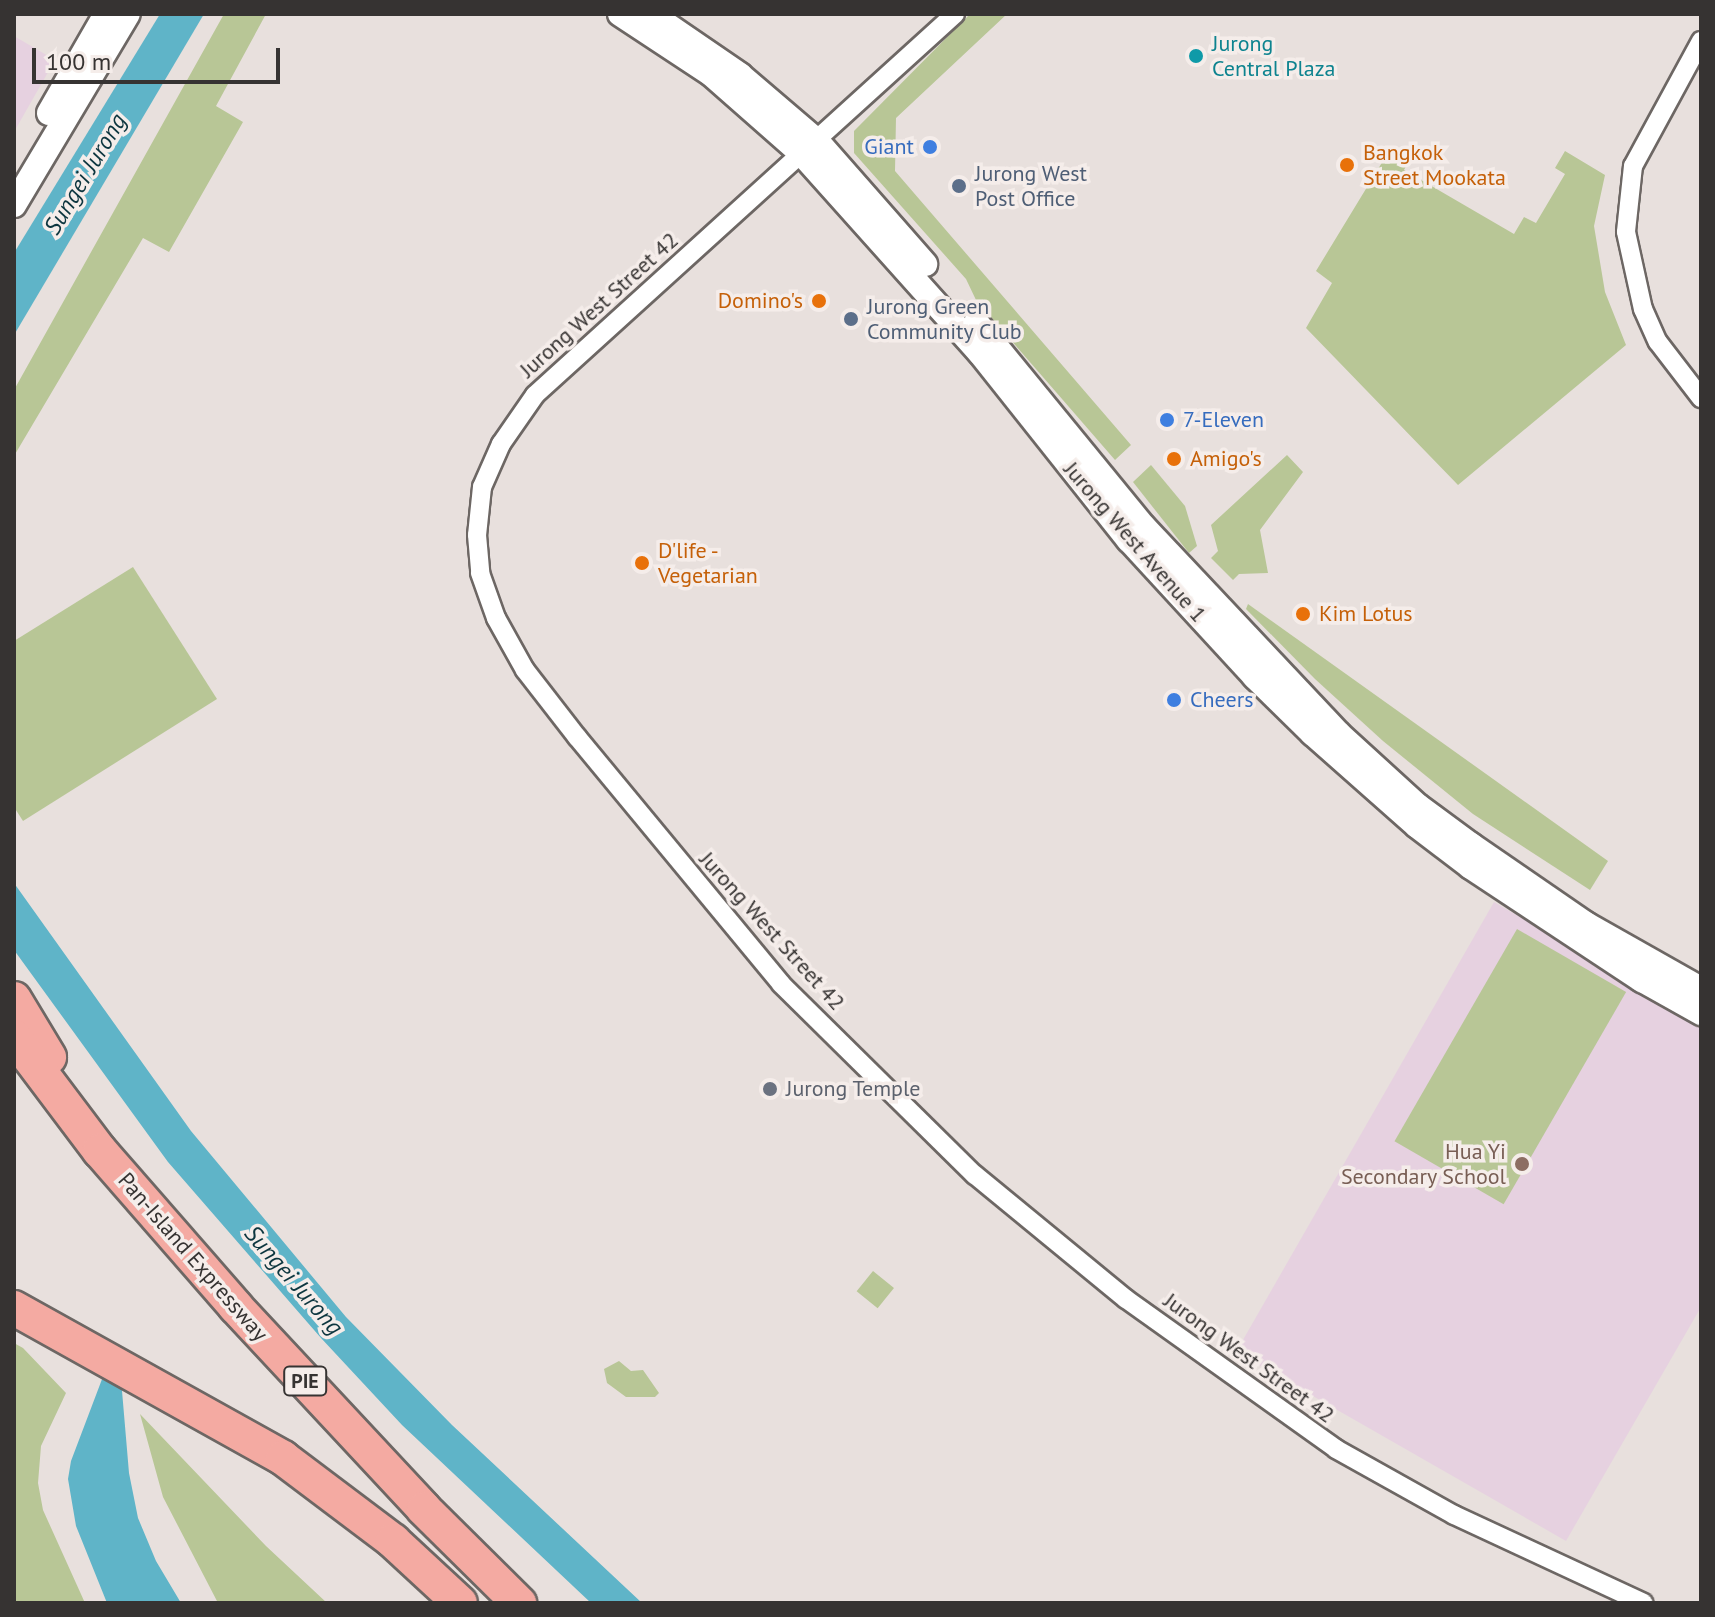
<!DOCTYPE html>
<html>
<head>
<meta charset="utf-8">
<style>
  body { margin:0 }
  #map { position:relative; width:1715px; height:1617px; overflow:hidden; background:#e8e0dd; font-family:"PT Sans",sans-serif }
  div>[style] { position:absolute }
  .education>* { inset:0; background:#e6d1e0 }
  .green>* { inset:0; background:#b8c696; transform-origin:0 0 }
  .water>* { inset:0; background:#5fb4c8 }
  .roads { filter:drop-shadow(2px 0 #6d6764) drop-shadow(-2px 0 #6d6764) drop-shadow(0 2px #6d6764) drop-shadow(0 -2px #6d6764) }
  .minor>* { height:18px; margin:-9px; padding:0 9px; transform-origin:9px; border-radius:9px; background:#fff }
  .tertiary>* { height:24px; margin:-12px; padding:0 12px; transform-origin:12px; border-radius:12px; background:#fff }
  .motorway>* { height:34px; margin:-17px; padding:0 17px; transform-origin:17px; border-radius:17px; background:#f4aaa2 }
  .dots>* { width:22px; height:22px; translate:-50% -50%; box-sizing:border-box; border:4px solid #f5edea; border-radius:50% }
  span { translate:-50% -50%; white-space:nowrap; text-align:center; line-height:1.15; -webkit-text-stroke:7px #f5edea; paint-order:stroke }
  .shield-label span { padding:2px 6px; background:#f5edea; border:2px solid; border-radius:6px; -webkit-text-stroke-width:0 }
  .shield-label { font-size:20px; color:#363332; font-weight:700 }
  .culture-label { font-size:22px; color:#0d838f }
  .left { translate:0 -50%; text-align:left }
  .shop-label { font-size:22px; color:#366cbe }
  .right { translate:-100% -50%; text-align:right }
  .food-label { font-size:22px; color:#c56008 }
  .service-label { font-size:22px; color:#4e5e75 }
  .street-label { font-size:22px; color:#363332 }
  .worship-label { font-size:22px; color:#5b616d }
  .education-label { font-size:22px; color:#785e54 }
  .water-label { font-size:24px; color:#0d363f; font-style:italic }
  .frame { position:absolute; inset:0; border:16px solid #363332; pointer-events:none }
  .scale { position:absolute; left:32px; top:48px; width:248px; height:36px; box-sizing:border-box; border:4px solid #363332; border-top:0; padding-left:10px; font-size:24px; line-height:28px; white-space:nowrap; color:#363332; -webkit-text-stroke:6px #f5edea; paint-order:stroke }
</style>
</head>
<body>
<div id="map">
  <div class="education">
    <i style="clip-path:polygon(14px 36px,55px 60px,14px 132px)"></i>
    <i style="clip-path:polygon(1494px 902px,1701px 1021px,1701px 1307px,1566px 1541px,1236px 1352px)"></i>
  </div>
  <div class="green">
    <i style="clip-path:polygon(224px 14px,266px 14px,216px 106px,243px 122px,169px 252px,143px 238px,14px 456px,14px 390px)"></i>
    <i style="clip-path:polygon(970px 14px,1007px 14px,896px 118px,895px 171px,1131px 445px,1115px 460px,976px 300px,966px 279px,854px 153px,854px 131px)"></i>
    <i style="clip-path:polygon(1392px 146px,1411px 156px,1404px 170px,1514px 234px,1524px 217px,1536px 223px,1565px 174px,1555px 168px,1565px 151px,1605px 175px,1594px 226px,1605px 292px,1626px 345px,1458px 485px,1306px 328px,1332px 283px,1316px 271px)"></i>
    <i style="clip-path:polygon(1287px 455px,1303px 472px,1260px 530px,1268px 573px,1239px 574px,1233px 580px,1211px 558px,1218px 551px,1211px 525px)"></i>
    <i style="clip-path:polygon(1151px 465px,1185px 506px,1197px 546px,1189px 553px,1133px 482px)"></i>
    <i style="clip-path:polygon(133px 567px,217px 699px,23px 821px,14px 807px,14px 641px)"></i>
    <i style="clip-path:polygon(1248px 604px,1608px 861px,1590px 890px,1473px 814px,1383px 741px,1315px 679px,1246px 609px)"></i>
    <i style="left:1517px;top:929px;width:126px;height:245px;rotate:30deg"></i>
    <i style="left:873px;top:1271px;width:27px;height:26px;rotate:39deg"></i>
    <i style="clip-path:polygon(14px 1343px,23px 1348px,66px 1393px,41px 1446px,38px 1483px,43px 1510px,85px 1603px,14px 1603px)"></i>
    <i style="clip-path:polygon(619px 1361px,631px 1371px,643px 1370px,659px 1393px,655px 1397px,626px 1397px,607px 1383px,604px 1369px)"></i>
    <i style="clip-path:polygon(140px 1414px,266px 1546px,327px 1603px,218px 1603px,163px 1497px)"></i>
  </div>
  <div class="water">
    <i style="clip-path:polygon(160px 14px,204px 14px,14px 335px,14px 253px)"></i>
    <i style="clip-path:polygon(14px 883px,191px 1131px,346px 1317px,452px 1425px,642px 1603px,591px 1603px,402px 1425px,321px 1338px,168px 1162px,14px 950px)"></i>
    <i style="clip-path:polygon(107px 1366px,121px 1379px,129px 1473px,138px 1518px,156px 1561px,181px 1603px,107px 1603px,76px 1526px,68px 1479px,71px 1461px)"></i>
  </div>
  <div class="roads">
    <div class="minor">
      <i style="left:955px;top:14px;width:567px;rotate:137.79deg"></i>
      <i style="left:535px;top:395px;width:60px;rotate:124.8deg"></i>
      <i style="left:501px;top:444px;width:47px;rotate:113.8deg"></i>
      <i style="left:482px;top:487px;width:48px;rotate:95.9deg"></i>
      <i style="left:477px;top:535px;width:38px;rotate:85deg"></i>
      <i style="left:480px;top:573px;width:48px;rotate:70.4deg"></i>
      <i style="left:496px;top:618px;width:60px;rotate:60.9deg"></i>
      <i style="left:525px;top:670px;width:85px;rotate:52.2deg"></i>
      <i style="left:577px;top:737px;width:320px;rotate:50.4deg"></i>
      <i style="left:781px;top:984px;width:272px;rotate:44.6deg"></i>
      <i style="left:975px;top:1175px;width:195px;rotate:39.4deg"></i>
      <i style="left:1126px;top:1299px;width:258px;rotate:35.5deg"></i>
      <i style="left:1336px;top:1449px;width:135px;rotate:29.2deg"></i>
      <i style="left:1454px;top:1515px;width:209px;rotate:24.9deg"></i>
      <i style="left:1701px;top:41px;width:142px;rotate:118.5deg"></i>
      <i style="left:1633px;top:166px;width:66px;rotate:96.1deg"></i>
      <i style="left:1626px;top:232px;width:79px;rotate:77.6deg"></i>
      <i style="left:1643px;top:309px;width:36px;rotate:66deg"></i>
      <i style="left:1658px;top:342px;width:71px;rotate:52.5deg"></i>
    </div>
    <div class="tertiary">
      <i style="left:620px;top:14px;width:109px;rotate:33.4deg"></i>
      <i style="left:711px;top:74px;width:121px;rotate:41.3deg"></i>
      <i style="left:802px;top:154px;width:267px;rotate:48.2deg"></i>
      <i style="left:980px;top:353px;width:239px;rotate:51.5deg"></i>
      <i style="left:1129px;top:540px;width:186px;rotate:47.4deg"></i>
      <i style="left:1255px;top:677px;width:80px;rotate:44.5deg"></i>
      <i style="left:1312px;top:733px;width:140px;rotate:41.5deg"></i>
      <i style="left:1417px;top:826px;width:68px;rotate:37.2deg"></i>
      <i style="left:1471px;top:867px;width:205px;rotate:33.5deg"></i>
      <i style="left:1642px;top:980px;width:68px;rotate:29.2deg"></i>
      <i style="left:651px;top:14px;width:108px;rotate:34.4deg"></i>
      <i style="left:740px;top:75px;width:101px;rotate:40.6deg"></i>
      <i style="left:817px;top:141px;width:164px;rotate:48.7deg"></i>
      <i style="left:49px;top:113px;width:114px;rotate:-60.1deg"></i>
      <i style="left:14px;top:205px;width:222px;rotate:-59.2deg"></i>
      <i style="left:976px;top:322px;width:265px;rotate:50.7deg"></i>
      <i style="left:1144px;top:527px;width:283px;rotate:46.7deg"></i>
      <i style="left:1338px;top:733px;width:108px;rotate:42.4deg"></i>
      <i style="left:1418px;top:806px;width:66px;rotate:36.3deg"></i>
      <i style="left:1471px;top:845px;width:140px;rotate:34.5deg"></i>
      <i style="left:1586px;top:924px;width:132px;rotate:29.5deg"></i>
    </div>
    <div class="motorway">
      <i style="left:14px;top:999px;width:68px;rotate:58.9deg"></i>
      <i style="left:14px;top:1037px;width:143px;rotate:53deg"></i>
      <i style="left:100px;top:1151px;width:206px;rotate:48.9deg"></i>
      <i style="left:235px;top:1306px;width:277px;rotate:47deg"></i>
      <i style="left:424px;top:1509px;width:134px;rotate:44.7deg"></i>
      <i style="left:14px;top:1308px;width:308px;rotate:29.1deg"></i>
      <i style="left:283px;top:1458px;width:138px;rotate:37deg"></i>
      <i style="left:393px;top:1541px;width:91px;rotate:42.8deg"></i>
    </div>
  </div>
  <div class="dots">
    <i style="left:1196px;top:56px;background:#0f9aa8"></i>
    <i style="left:930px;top:147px;background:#3f7fe0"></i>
    <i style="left:1347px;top:165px;background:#e8710a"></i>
    <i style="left:959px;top:186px;background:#5c6f8a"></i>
    <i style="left:819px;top:301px;background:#e8710a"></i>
    <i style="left:851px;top:319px;background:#5c6f8a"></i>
    <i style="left:1167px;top:420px;background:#3f7fe0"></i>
    <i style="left:1174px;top:459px;background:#e8710a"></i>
    <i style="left:642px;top:563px;background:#e8710a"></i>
    <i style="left:1303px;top:614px;background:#e8710a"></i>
    <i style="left:1174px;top:700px;background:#3f7fe0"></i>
    <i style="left:770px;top:1089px;background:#6b7280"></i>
    <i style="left:1522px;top:1164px;background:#8d6e63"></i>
  </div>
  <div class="shield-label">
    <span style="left:305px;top:1381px">PIE</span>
  </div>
  <div class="culture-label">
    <span class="left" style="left:1212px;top:56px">Jurong<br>Central Plaza</span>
  </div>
  <div class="shop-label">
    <span class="right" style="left:914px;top:147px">Giant</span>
    <span class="left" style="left:1183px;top:420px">7-Eleven</span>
    <span class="left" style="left:1190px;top:700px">Cheers</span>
  </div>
  <div class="food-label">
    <span class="left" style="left:1363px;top:165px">Bangkok<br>Street Mookata</span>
    <span class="right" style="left:803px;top:301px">Domino's</span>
    <span class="left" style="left:1190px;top:459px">Amigo's</span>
    <span class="left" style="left:658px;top:563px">D'life -<br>Vegetarian</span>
    <span class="left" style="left:1319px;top:614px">Kim Lotus</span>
  </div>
  <div class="service-label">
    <span class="left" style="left:975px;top:186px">Jurong West<br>Post Office</span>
    <span class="left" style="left:867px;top:319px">Jurong Green<br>Community Club</span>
  </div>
  <div class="street-label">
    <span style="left:599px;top:305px;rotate:-42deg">Jurong West Street 42</span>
    <span style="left:1135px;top:542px;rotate:49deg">Jurong West Avenue 1</span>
    <span style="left:772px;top:931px;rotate:48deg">Jurong West Street 42</span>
    <span style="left:193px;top:1257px;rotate:49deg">Pan-Island Expressway</span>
    <span style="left:1249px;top:1358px;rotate:36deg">Jurong West Street 42</span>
  </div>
  <div class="worship-label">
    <span class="left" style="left:786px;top:1089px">Jurong Temple</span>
  </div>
  <div class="education-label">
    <span class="right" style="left:1506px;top:1164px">Hua Yi<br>Secondary School</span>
  </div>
  <div class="water-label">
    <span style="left:85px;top:174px;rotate:-59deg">Sungei Jurong</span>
    <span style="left:294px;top:1280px;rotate:49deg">Sungei Jurong</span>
  </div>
  <div class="frame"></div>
  <div class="scale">100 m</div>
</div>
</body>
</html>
